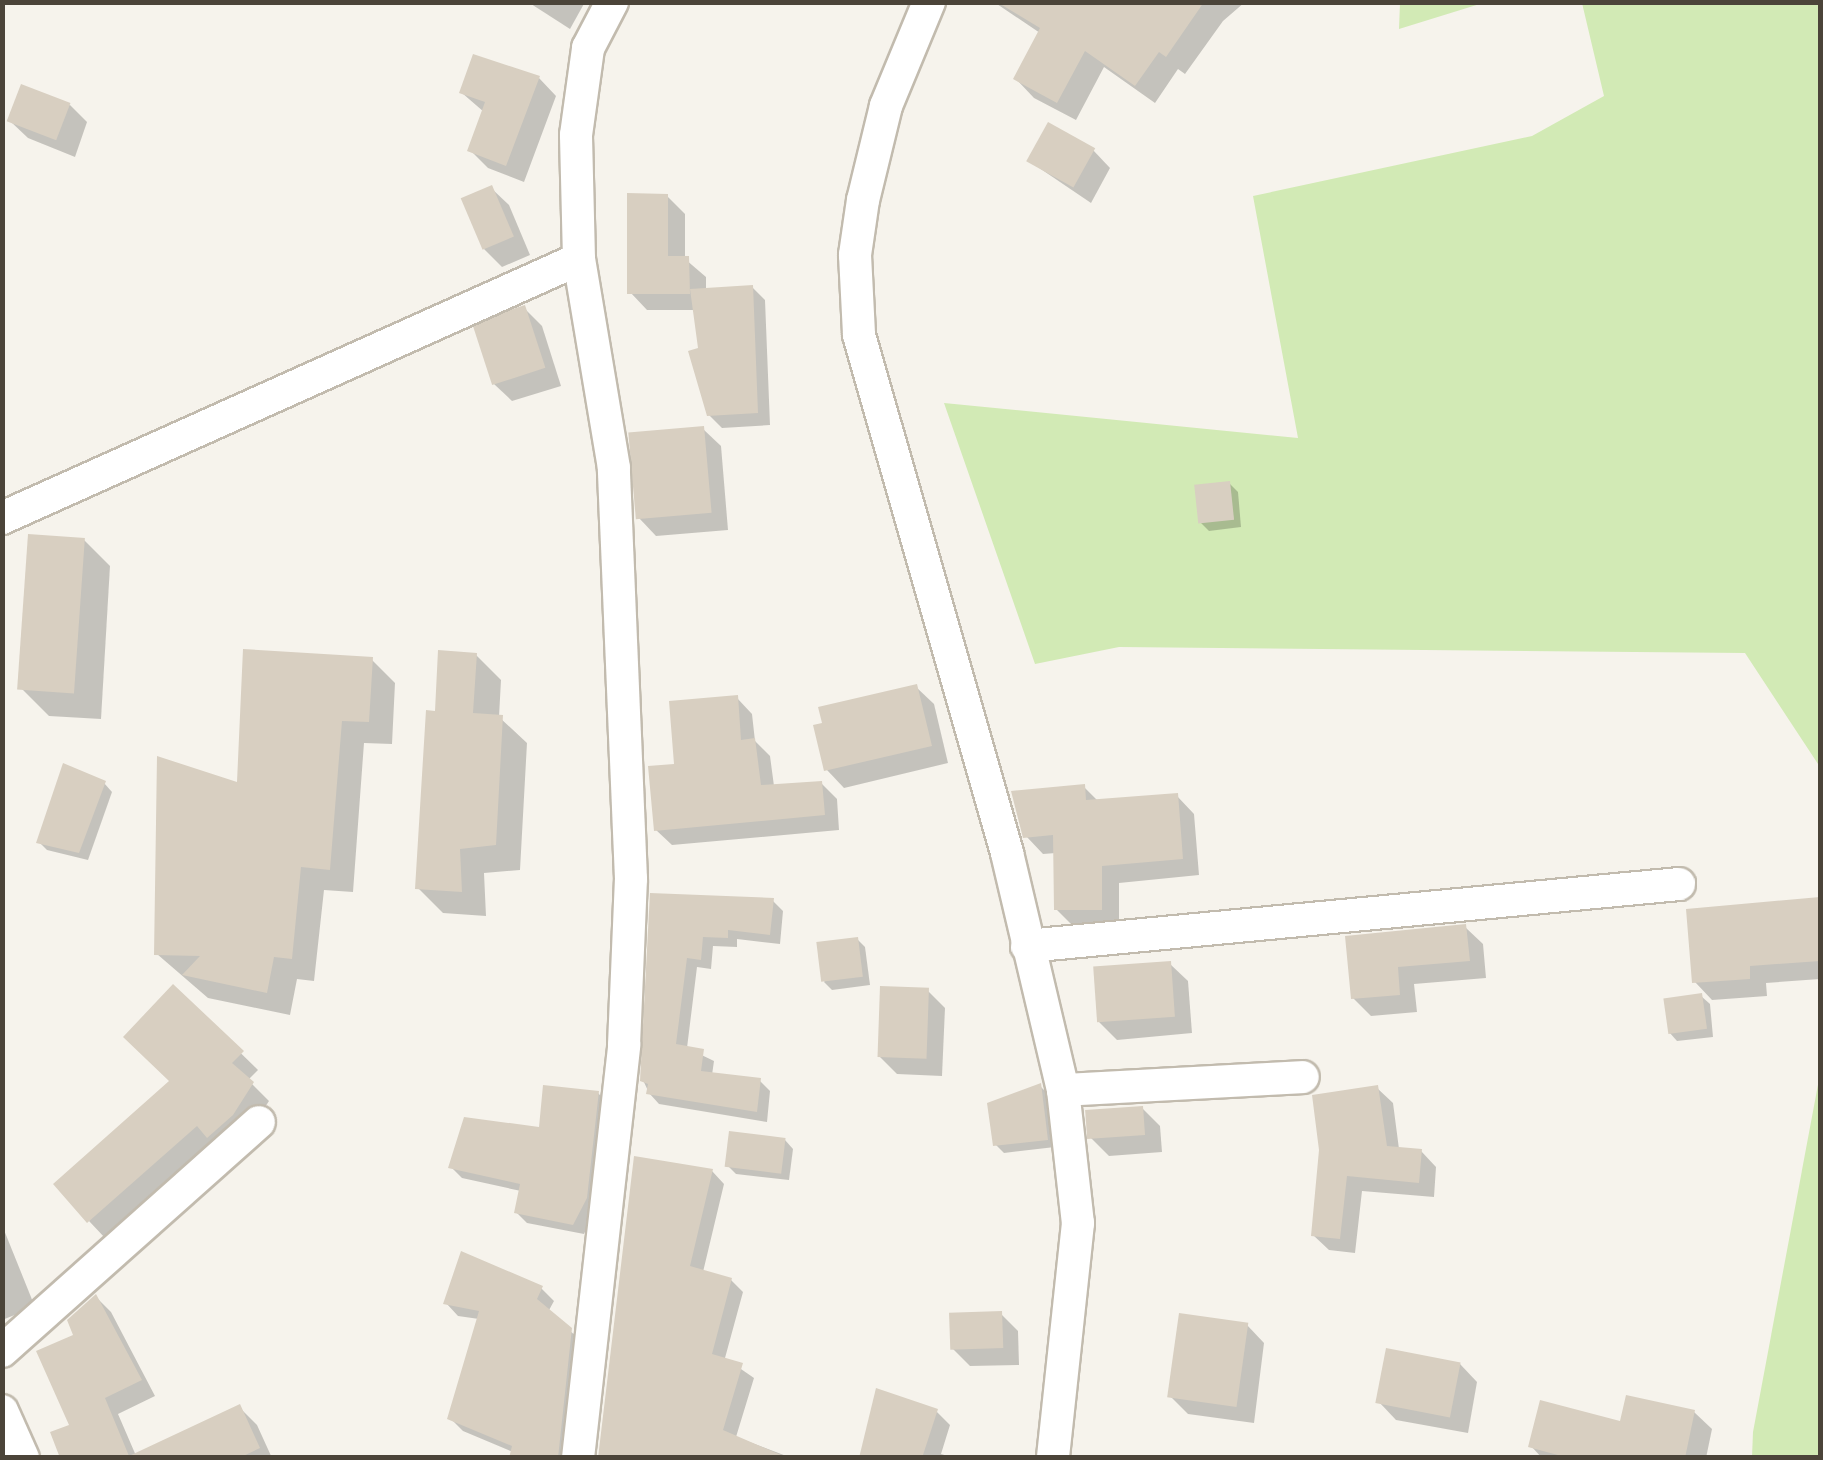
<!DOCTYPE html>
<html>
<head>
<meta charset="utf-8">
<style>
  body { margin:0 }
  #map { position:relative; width:1823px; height:1460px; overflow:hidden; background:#f6f3ec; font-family:Signika,sans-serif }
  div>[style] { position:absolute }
  .green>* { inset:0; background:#d2eab5 }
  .shadow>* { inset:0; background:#0003 }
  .building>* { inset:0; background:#d8cfc1; transform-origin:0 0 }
  .roads { filter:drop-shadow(2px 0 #c2bbae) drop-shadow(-2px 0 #c2bbae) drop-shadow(0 2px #c2bbae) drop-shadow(0 -2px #c2bbae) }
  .minor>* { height:32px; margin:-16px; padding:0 16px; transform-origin:16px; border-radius:16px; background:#fff }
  span { translate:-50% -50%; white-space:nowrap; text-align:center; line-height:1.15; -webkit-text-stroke:8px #fff; paint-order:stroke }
  .frame { position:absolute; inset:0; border:5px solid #4b4439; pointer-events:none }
</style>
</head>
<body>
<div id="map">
  <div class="green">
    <i style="clip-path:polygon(1400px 3px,1400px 2px,1483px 3px,1399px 29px)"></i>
    <i style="clip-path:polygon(1582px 3px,1820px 3px,1820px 767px,1745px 653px,1119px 647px,1035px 664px,944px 403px,1298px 438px,1253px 196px,1532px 136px,1604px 96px)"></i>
    <i style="clip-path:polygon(1820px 1074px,1820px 1457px,1752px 1457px,1753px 1432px)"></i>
  </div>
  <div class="shadow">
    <i style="clip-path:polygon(528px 2px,585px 2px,570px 29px)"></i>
    <i style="clip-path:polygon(994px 2px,1245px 2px,1223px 21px,1185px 74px,1178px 69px,1155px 103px,1104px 67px,1076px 120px,1034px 98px,1016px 79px,1040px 33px)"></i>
    <i style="clip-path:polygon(539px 78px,556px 96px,524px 182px,488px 168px,470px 150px,484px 112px,462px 93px)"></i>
    <i style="clip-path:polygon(70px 105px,87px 122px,75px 157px,28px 138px,10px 121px)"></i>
    <i style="clip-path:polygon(1093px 150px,1110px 168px,1091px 203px,1029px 161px)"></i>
    <i style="clip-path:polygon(491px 188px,509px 205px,530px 255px,502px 267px,484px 249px)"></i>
    <i style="clip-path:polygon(667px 196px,685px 214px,685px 259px,706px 277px,706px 290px,752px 287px,765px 300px,770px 425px,722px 428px,709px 415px,695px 310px,647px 310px,630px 292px)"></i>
    <i style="clip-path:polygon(524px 308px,542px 326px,561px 386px,512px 401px,494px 384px)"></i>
    <i style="clip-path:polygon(703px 429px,721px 446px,728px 530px,656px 536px,639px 518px)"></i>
    <i style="clip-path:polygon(1230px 484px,1238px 492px,1241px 527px,1209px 531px,1201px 523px)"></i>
    <i style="clip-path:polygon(84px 540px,110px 566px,101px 719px,49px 716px,22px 689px)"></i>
    <i style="clip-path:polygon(476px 655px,501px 680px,499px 717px,527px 743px,520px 870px,484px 873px,486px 916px,443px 913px,418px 888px,437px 714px)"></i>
    <i style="clip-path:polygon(371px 659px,395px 683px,392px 744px,364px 743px,353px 892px,324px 890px,314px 981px,297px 979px,290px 1015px,208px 998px,157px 954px,240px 786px)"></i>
    <i style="clip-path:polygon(916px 687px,934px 704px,948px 763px,844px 788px,827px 770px)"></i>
    <i style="clip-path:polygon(737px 698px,752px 714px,755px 741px,770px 756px,774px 786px,821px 783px,837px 799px,839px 830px,672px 845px,656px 830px,677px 767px)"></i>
    <i style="clip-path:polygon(104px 783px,112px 792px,88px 860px,47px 850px,39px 842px)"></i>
    <i style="clip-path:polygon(1084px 787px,1099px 802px,1177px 796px,1194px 814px,1199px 875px,1119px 883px,1119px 927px,1074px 927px,1056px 909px,1056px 853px,1043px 854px,1026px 836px)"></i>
    <i style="clip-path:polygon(653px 896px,773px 901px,783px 911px,780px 944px,737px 939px,737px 947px,713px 946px,711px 969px,697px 967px,687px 1048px,714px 1061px,712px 1075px,760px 1081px,770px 1091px,767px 1122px,659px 1104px,649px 1093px,643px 1080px)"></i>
    <i style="clip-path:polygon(1820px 899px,1820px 979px,1766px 983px,1767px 996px,1712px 1000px,1695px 982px,1689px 911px)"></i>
    <i style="clip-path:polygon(1465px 927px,1483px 944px,1486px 978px,1414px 984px,1417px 1012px,1371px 1016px,1353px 998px,1348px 938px)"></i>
    <i style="clip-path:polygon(857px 939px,865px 947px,870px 985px,832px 990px,824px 982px)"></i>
    <i style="clip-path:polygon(1170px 964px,1188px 981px,1192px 1033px,1117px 1040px,1099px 1022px)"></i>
    <i style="clip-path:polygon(173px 987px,258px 1070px,248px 1080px,269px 1101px,249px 1132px,105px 1238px,89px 1221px,173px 1082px)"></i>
    <i style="clip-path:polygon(928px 991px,945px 1008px,942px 1076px,897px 1074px,879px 1056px)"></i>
    <i style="clip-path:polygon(1701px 996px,1710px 1004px,1713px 1037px,1677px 1041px,1669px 1032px)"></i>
    <i style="clip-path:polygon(1040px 1086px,1048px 1094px,1055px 1147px,1004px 1153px,996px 1145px)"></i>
    <i style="clip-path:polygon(1377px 1088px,1393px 1103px,1399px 1149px,1421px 1151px,1436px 1167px,1434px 1197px,1362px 1191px,1355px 1253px,1329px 1250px,1313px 1235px)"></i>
    <i style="clip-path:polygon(598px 1093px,608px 1104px,596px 1209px,584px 1234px,527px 1223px,517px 1213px,521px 1191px,462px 1178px,451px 1167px,541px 1130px)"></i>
    <i style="clip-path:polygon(1142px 1108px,1160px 1126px,1162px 1152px,1109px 1156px,1091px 1138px)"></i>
    <i style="clip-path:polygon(785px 1140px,793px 1149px,789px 1180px,736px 1174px,728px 1166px)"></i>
    <i style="clip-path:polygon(712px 1171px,724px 1184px,703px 1272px,731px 1280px,743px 1292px,725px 1358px,754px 1378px,736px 1437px,789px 1457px,601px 1458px)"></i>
    <i style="clip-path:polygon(2px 1225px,35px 1307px,2px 1320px)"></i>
    <i style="clip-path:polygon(541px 1288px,554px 1301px,548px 1312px,584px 1343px,571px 1458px,511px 1458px,513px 1452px,463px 1431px,450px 1418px,479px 1319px,458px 1316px,446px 1303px)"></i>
    <i style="clip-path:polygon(96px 1297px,111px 1312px,155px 1396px,118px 1414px,137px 1458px,63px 1458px,72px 1426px,77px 1336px)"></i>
    <i style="clip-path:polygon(1000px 1313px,1018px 1331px,1019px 1365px,970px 1366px,953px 1349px)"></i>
    <i style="clip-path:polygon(1247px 1325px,1264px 1343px,1254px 1423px,1188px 1414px,1170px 1396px)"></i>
    <i style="clip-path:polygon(1460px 1364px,1477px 1382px,1468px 1433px,1396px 1420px,1379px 1402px)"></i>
    <i style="clip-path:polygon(239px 1407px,257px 1425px,272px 1458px,240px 1458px,212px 1432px)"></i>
    <i style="clip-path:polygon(936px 1411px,950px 1425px,941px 1454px,955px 1458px,861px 1458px)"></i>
    <i style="clip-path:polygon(1694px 1412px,1712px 1429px,1706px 1458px,1542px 1458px,1531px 1446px)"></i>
  </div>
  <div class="building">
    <i style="clip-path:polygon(997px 2px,1204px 2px,1166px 57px,1159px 52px,1135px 86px,1085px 51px,1057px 103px,1013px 79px,1040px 28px)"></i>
    <i style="clip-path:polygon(473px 54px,540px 76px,506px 166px,467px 151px,485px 102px,459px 93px)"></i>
    <i style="left:21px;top:84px;width:53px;height:40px;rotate:21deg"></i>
    <i style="left:1048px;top:122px;width:54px;height:45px;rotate:29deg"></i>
    <i style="left:492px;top:185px;width:56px;height:34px;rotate:67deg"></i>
    <i style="clip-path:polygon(627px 193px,668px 194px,668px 256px,689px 256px,690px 294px,627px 294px)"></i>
    <i style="clip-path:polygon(753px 285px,758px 413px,707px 416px,688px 351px,698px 348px,690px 289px)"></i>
    <i style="left:525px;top:305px;width:66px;height:56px;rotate:72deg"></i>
    <i style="left:704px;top:426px;width:87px;height:76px;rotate:85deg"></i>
    <i style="left:1230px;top:481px;width:39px;height:36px;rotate:84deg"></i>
    <i style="left:28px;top:534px;width:57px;height:156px;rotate:4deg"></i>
    <i style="clip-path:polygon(243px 649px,373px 657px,369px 722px,342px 721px,330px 870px,301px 867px,292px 959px,274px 957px,267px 993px,182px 975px,200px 956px,154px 955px,157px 756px,237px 782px)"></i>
    <i style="clip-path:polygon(438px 650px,477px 653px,473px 713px,503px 715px,496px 845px,460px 849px,462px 892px,415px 889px,426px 710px,435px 711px)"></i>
    <i style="clip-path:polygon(917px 684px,932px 746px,824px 771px,813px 725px,822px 723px,818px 707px)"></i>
    <i style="clip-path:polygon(738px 695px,741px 740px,755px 738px,761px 785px,822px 781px,825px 815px,654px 831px,648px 766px,674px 764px,669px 701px)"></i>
    <i style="clip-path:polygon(63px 763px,106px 781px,79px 853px,36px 843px)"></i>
    <i style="clip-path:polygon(1085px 784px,1086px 800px,1178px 793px,1183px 859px,1102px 866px,1102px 910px,1054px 910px,1053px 835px,1023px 838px,1011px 791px)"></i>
    <i style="clip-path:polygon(650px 893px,774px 898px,770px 935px,728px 930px,728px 938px,703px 937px,701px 960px,687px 958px,676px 1044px,704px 1049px,701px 1071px,761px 1078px,757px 1112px,646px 1094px,648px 1084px,640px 1081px)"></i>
    <i style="clip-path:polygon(1820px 897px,1820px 961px,1750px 966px,1750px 979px,1692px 983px,1686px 909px)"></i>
    <i style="clip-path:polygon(1466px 924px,1470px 961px,1398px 967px,1400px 995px,1351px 999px,1345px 936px)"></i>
    <i style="left:858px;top:937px;width:40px;height:42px;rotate:83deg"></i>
    <i style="left:1171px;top:961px;width:56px;height:78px;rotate:86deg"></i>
    <i style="clip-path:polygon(173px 984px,244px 1051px,232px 1063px,254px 1082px,233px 1115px,207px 1138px,197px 1126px,87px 1223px,53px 1184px,169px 1081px,123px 1037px)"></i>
    <i style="left:880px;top:986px;width:49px;height:71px;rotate:2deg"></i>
    <i style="left:1702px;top:993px;width:36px;height:39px;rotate:82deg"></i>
    <i style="clip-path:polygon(1041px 1083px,1048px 1140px,993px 1146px,987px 1103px)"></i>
    <i style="clip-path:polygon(543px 1085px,599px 1091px,587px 1198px,573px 1225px,514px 1213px,520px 1184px,448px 1168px,464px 1117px,539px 1127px)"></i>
    <i style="clip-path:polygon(1378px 1085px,1387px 1146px,1422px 1149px,1419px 1183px,1347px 1176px,1340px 1239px,1311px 1236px,1319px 1150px,1312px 1095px)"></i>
    <i style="left:1143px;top:1106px;width:29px;height:58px;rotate:86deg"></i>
    <i style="left:729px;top:1131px;width:57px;height:36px;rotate:7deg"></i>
    <i style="clip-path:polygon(634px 1156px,713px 1169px,690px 1266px,732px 1278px,712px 1354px,743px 1363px,723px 1430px,788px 1458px,598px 1458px)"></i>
    <i style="clip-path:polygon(461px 1251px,543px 1286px,537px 1299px,572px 1328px,558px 1458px,509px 1458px,512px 1446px,447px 1419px,479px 1311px,443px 1304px)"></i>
    <i style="clip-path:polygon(96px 1294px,142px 1380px,105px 1398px,129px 1456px,240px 1404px,260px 1448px,239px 1458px,60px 1458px,50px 1432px,69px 1425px,36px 1351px,73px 1335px,67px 1320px)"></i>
    <i style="left:1002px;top:1311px;width:37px;height:53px;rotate:88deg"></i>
    <i style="left:1179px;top:1313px;width:70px;height:85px;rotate:8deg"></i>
    <i style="left:1386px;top:1348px;width:76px;height:56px;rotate:11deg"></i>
    <i style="clip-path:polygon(876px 1388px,938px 1409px,922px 1458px,859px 1458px)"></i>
    <i style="clip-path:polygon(1626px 1395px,1695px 1410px,1685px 1458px,1569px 1458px,1528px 1447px,1540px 1400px,1620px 1421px)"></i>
  </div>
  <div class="roads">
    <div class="minor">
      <i style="left:929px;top:2px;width:113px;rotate:112.5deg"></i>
      <i style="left:886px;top:106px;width:97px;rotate:103.7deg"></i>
      <i style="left:863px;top:200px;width:56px;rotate:98.3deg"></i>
      <i style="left:855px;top:255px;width:80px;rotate:87.1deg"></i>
      <i style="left:859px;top:335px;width:539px;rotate:74.05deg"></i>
      <i style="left:1007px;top:853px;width:244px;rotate:76.7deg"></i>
      <i style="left:1063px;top:1090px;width:134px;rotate:83.6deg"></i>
      <i style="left:1078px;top:1223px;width:236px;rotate:96.1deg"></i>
      <i style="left:2px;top:518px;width:632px;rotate:-24.17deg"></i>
      <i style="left:1027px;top:946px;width:655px;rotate:-5.43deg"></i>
      <i style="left:1063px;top:1090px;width:240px;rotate:-3.1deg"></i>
      <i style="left:2px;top:1351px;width:344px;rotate:-41.7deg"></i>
      <i style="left:2px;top:1411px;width:51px;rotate:65.9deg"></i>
      <i style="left:578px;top:1458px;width:416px;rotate:-83.6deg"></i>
      <i style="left:624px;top:1045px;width:166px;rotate:-87.6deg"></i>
      <i style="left:631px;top:879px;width:411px;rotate:-92.4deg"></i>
      <i style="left:614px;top:468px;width:212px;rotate:-99.5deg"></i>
      <i style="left:579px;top:259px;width:124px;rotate:-91.4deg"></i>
      <i style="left:576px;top:135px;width:88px;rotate:-82.1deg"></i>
      <i style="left:588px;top:48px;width:52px;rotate:-62.4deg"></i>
    </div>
  </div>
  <div class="frame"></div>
</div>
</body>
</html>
